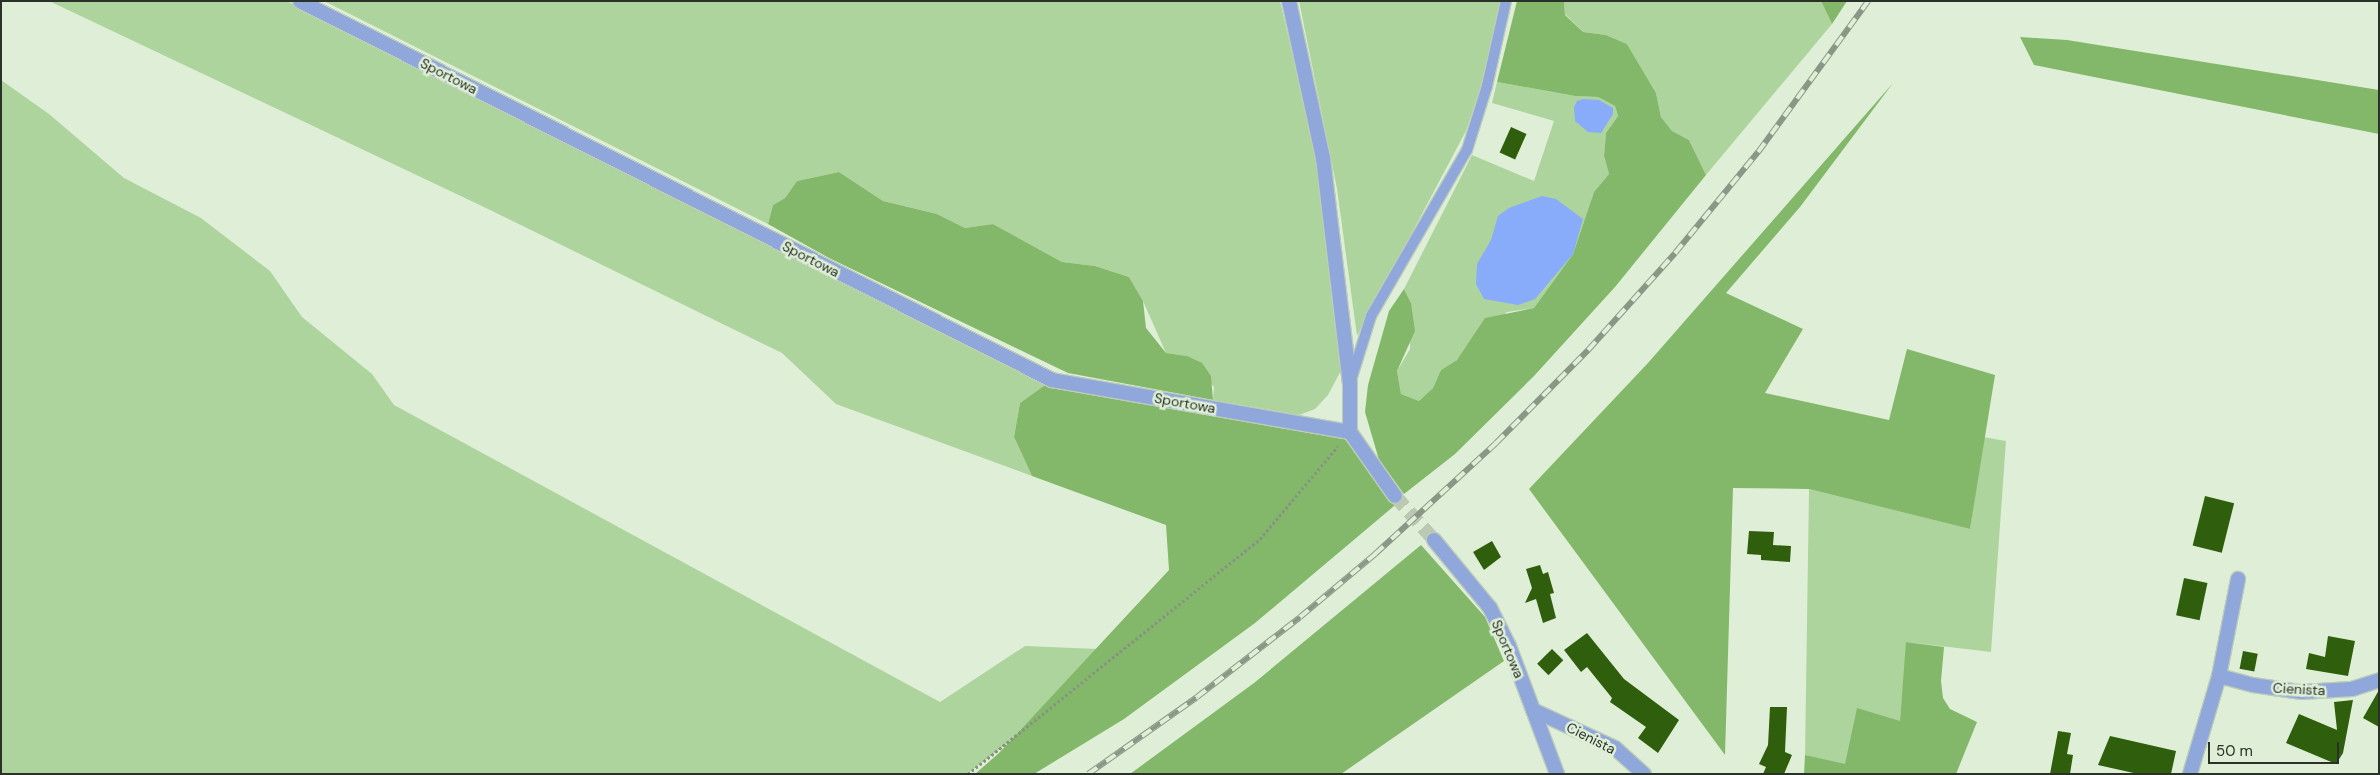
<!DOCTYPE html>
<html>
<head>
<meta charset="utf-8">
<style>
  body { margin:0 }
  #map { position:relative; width:2380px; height:775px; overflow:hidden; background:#dfefd7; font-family:"DM Sans",sans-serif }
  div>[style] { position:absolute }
  .green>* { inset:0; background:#aed49d }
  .forest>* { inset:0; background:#83b769 }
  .water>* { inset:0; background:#88abfa }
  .building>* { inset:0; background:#2f5e0c; transform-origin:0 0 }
  .minor-tunnel>* { height:14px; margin-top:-7px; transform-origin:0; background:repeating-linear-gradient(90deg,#bbc9b4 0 14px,transparent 0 21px) }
  .path>* { height:3px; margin-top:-1.5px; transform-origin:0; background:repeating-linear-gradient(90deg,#879282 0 2.5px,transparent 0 5px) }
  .roads { filter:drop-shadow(1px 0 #becdb8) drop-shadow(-1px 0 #becdb8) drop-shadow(0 1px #becdb8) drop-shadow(0 -1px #becdb8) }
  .service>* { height:10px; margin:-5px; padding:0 5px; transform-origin:5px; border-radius:5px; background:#8fa7db }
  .minor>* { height:14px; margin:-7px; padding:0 7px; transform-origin:7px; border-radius:7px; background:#8fa7db }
  .rail>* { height:5.5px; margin-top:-2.75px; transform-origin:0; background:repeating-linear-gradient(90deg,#dfefd7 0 11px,#8b9786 0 22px); box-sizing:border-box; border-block:1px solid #8b9786 }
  span { translate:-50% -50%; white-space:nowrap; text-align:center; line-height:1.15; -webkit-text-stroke:5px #dfefd7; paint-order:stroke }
  .street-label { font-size:14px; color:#2a3128 }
  .frame { position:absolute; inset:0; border:2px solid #2a3128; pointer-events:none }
  .scale { position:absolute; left:2208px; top:742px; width:131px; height:22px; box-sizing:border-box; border:2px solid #2a3128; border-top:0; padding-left:6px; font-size:15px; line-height:18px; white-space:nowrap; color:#2a3128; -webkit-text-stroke:4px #dfefd7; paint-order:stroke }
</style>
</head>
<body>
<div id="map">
  <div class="green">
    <i style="clip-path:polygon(49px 1px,287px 1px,733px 225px,1052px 380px,1020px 403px,1014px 437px,1032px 476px,836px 404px,782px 353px,486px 208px)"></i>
    <i style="clip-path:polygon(324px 1px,1280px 1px,1318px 165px,1345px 363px,1328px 395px,1315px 409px,1299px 415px,1213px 400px,1214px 387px,1187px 356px,1166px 353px,1143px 301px,1129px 277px,1095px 266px,1062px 262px,993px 224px,965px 228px,937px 214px,883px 201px,839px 172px,797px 181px,785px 198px,773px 205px,768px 224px)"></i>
    <i style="clip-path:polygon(1299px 1px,1501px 1px,1481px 85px,1466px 131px,1357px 336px,1337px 189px)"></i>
    <i style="clip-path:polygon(1564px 1px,1821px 1px,1832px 24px,1706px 175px,1689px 140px,1672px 131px,1661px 117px,1656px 93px,1627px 44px,1606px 35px,1583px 32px,1565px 14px)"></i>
    <i style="clip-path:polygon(1px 80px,49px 114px,124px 178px,201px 218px,270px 271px,302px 317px,372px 374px,394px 405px,940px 702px,1025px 646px,1098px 649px,1008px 743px,967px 774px,1px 774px)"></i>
    <i style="clip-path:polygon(1497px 82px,1575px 96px,1598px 97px,1615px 106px,1618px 116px,1606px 133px,1604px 156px,1609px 174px,1594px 192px,1573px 254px,1534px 308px,1507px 312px,1472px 341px,1457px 360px,1441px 370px,1433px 388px,1419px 401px,1401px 394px,1397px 371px,1410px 349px,1411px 303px,1404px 289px,1472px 155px,1534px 181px,1554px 121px,1492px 103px)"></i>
    <i style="clip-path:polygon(1983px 437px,2006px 441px,1991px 652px,1907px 642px,1900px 721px,1845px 765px,1805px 755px,1809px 489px,1970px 529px)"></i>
  </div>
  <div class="forest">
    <i style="clip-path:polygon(1517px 1px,1564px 1px,1565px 15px,1583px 32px,1606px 35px,1627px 44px,1656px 93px,1661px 117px,1672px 131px,1689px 140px,1706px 175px,1615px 287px,1534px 376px,1455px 454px,1404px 494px,1379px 460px,1365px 412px,1368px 385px,1389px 311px,1404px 289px,1411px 303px,1415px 331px,1397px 371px,1401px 394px,1419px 401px,1433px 388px,1441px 370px,1457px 360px,1485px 318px,1534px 308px,1573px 254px,1594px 192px,1609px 174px,1604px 156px,1606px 133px,1618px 116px,1615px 106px,1598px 97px,1575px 96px,1497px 82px)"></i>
    <i style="clip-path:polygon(1821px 1px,1847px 1px,1832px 24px)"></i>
    <i style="clip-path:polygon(2020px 37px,2067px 40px,2379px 90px,2379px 134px,2034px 65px)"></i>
    <i style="clip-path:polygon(1893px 83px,1800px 207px,1726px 293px,1803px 329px,1765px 393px,1889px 420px,1907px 349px,1995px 375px,1970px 529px,1809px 489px,1733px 488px,1725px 755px,1529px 489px,1648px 363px)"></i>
    <i style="clip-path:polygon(839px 172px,883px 201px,937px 214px,965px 228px,993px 224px,1062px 262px,1095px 266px,1129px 277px,1143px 301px,1146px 328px,1166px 353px,1187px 356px,1202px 363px,1211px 376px,1213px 400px,1068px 373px,829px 258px,768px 224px,773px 205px,785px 198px,797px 181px)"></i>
    <i style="clip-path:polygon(1052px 380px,1350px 432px,1400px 501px,1255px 623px,1124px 719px,1034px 774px,975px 774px,999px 753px,1169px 570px,1166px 525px,1032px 476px,1014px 437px,1020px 403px)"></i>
    <i style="clip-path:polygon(1421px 545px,1485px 617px,1504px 661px,1341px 774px,1130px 774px,1254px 683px)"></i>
    <i style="clip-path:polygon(1906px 642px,1944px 647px,1941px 681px,1943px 698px,1950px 709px,1977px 722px,1956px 774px,1804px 774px,1805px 755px,1845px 764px,1857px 708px,1900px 721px)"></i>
  </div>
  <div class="water">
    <i style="clip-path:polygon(1583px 99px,1599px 100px,1613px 108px,1613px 114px,1601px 133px,1588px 132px,1575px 121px,1574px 107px,1577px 101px)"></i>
    <i style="clip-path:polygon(1542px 196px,1556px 199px,1583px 219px,1573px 254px,1535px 299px,1518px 305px,1484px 299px,1476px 284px,1477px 264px,1491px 240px,1498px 216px,1509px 208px)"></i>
  </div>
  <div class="building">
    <i style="left:1511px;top:127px;width:17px;height:28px;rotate:24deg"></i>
    <i style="left:2205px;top:496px;width:30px;height:51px;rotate:14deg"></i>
    <i style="clip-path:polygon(1749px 531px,1774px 532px,1773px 545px,1791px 546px,1790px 562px,1761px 560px,1761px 555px,1747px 554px)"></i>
    <i style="clip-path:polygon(1492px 541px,1501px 557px,1484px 570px,1473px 552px)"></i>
    <i style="clip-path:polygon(1540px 565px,1543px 574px,1548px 572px,1554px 593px,1550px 594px,1556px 618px,1543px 623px,1536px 599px,1525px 603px,1532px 588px,1526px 569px)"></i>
    <i style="left:2184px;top:578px;width:24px;height:38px;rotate:12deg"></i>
    <i style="clip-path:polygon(1587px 633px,1624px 679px,1679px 720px,1658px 753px,1638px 738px,1646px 727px,1610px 702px,1612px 698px,1587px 667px,1581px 672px,1564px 650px)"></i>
    <i style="clip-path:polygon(2328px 636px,2355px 641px,2348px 676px,2306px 669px,2309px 653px,2325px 657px)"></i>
    <i style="left:1552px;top:649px;width:16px;height:21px;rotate:45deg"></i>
    <i style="left:2243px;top:651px;width:15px;height:18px;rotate:11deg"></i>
    <i style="clip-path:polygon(2379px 690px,2379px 727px,2363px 718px)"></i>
    <i style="clip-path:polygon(2353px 700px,2343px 753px,2336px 764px,2286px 743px,2299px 714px,2337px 730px,2334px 702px)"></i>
    <i style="clip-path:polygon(1770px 707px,1787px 707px,1785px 752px,1792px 755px,1784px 774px,1763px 774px,1766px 767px,1759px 764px,1768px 745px)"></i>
    <i style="clip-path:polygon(2058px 731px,2071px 733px,2067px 754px,2073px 755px,2070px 774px,2050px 774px)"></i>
    <i style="clip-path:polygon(2110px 736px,2176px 751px,2171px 774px,2138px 774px,2098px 765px)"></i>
  </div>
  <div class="minor-tunnel">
    <i style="left:1395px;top:496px;width:59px;rotate:48.4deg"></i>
  </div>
  <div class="path">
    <i style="left:968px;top:774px;width:375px;rotate:-38.8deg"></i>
    <i style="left:1260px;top:539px;width:121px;rotate:-50deg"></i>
  </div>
  <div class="roads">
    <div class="service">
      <i style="left:1351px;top:380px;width:67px;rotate:-72.6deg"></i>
      <i style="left:1371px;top:316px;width:192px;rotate:-60deg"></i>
      <i style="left:1467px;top:150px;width:67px;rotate:-72.6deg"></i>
      <i style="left:1487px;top:86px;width:87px;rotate:-77.4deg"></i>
    </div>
    <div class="minor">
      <i style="left:300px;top:1px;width:842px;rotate:26.75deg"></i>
      <i style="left:1052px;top:380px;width:303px;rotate:9.9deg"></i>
      <i style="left:1289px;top:1px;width:161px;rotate:77.8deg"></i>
      <i style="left:1323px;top:158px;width:227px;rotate:83.2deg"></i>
      <i style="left:1350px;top:383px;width:49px;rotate:90deg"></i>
      <i style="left:1350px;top:432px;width:78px;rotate:54.9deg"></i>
      <i style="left:1434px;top:540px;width:88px;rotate:50.5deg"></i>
      <i style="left:1490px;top:608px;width:42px;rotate:63.4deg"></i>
      <i style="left:1509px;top:646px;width:137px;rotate:69.4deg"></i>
      <i style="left:2219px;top:676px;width:35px;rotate:15deg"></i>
      <i style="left:2253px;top:685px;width:49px;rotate:8.3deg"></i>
      <i style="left:2301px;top:692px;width:51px;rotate:-3.4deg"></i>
      <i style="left:2352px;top:689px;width:28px;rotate:-18deg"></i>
      <i style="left:1533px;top:710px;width:90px;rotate:24.9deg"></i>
      <i style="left:1615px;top:748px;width:39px;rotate:42deg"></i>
      <i style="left:2190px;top:774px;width:102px;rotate:-73.5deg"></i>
      <i style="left:2219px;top:676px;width:99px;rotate:-78.9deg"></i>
    </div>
  </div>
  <div class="rail">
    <i style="left:1088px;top:774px;width:133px;rotate:-35.2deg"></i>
    <i style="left:1197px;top:697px;width:130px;rotate:-37.8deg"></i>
    <i style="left:1300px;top:617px;width:98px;rotate:-40deg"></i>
    <i style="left:1375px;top:554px;width:164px;rotate:-42.5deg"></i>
    <i style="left:1496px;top:443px;width:131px;rotate:-45.3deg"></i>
    <i style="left:1588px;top:350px;width:130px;rotate:-48.1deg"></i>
    <i style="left:1675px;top:253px;width:131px;rotate:-50.6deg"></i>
    <i style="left:1758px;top:152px;width:187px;rotate:-53.9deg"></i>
  </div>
  <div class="street-label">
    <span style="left:449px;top:76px;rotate:27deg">Sportowa</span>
    <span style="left:811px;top:259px;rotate:27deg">Sportowa</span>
    <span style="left:1185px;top:403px;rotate:10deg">Sportowa</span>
    <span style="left:1508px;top:649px;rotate:67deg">Sportowa</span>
    <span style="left:2299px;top:689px;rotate:3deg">Cienista</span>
    <span style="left:1591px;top:738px;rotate:27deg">Cienista</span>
  </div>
  <div class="frame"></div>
  <div class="scale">50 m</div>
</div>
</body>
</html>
